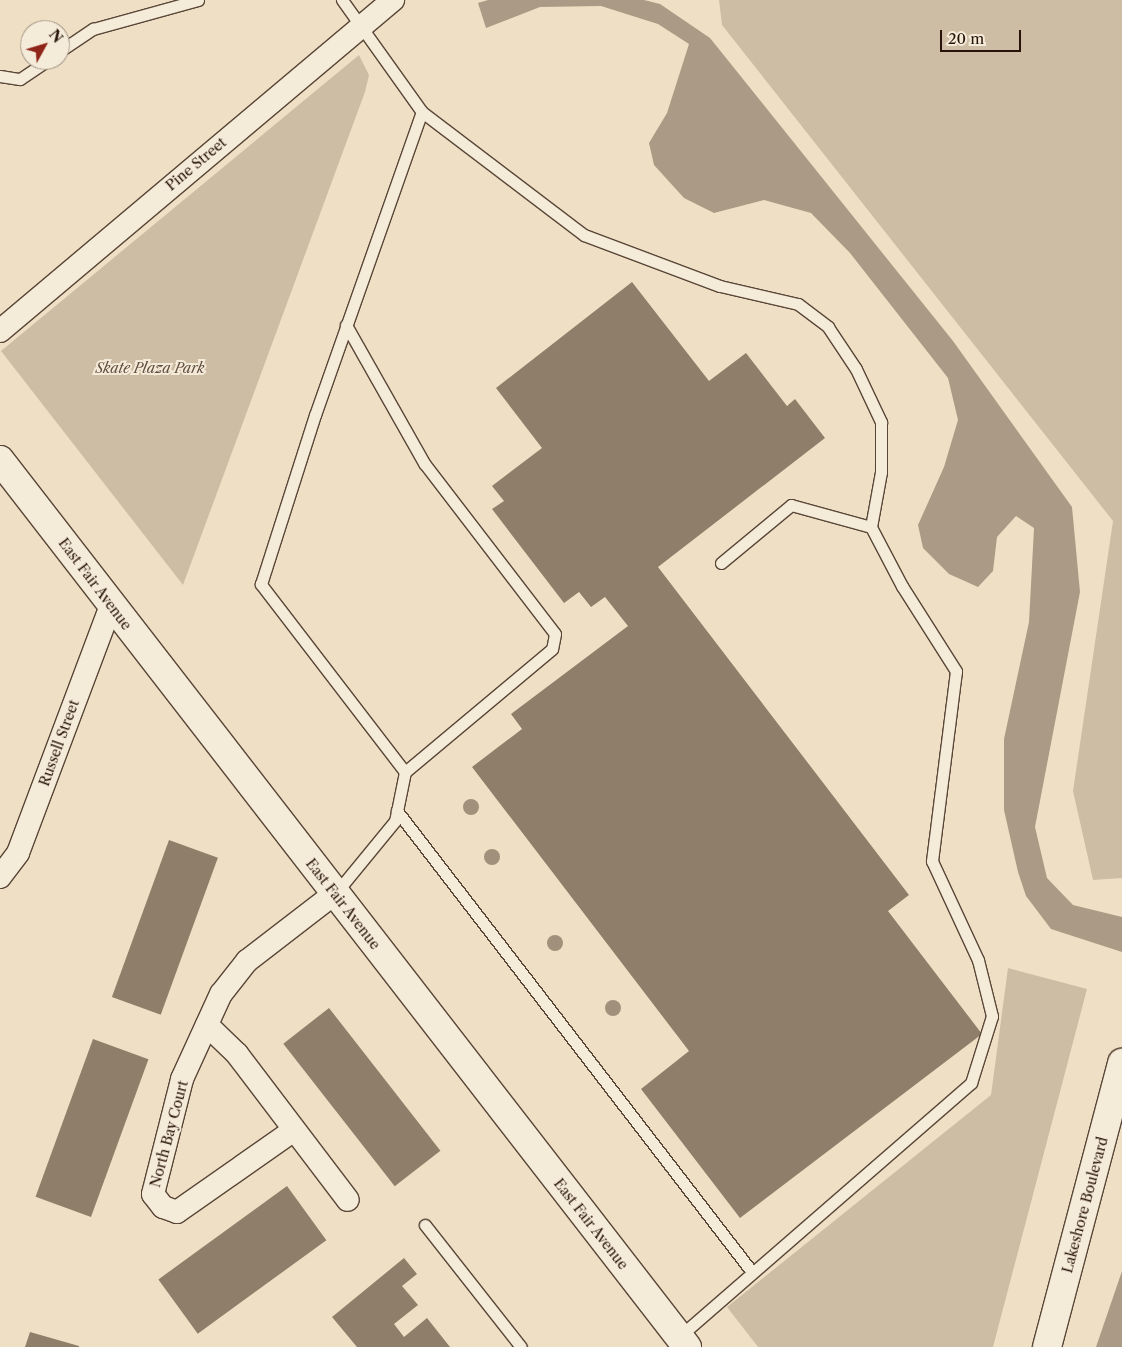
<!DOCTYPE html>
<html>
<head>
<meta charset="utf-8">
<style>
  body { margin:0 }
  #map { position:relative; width:1122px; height:1347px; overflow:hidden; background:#efe0c5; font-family:"Libre Caslon Text",serif }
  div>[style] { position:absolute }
  .green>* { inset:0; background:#cdbda5 }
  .water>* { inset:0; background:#ab9a85 }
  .building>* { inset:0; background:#8f7e6a; transform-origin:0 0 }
  .roads { filter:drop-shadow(1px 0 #594637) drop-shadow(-1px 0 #594637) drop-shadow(0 1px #594637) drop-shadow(0 -1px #594637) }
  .service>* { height:11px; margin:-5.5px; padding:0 5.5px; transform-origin:5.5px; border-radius:5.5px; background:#f5ebd9 }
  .minor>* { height:22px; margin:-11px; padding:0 11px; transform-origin:11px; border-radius:11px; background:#f5ebd9 }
  .tertiary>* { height:28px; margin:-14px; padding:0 14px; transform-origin:14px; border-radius:14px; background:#f5ebd9 }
  .trees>* { width:16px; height:16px; margin:-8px; border-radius:50%; background:#a1907b }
  span { translate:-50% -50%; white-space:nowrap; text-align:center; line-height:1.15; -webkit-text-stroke:4px #f5ebd9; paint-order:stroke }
  .street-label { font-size:14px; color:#271308 }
  .park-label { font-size:14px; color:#614e3f; font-style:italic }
  .north { position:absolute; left:20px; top:20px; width:50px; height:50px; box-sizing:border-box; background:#f5ebd9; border:1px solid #a39585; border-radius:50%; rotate:51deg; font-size:14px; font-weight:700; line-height:20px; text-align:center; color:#271308 }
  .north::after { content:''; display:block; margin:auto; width:18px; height:22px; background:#8f2418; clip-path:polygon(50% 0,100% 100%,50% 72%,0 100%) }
  .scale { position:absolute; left:940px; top:30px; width:81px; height:22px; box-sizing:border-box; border:2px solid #271308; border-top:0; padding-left:6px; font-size:15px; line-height:18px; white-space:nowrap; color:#271308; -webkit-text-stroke:4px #f5ebd9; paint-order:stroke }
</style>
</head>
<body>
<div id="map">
  <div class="green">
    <i style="clip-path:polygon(719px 0,1122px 0,1122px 878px,1093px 880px,1073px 791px,1113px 521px,722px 25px)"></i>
    <i style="clip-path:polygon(359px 55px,369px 75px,365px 92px,183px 585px,1px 351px)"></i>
    <i style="clip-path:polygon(1008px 968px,1087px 989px,993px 1347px,758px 1347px,727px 1307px,991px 1095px)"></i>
  </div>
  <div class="water">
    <i style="clip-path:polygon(488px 0,644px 0,660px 4px,710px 38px,953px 341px,1072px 507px,1080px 592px,1035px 827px,1047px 878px,1073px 905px,1122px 917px,1122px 952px,1051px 929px,1026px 896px,1018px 872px,1004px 810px,1004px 739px,1029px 622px,1034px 528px,1016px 516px,997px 537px,993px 571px,978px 587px,949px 574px,923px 548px,918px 525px,944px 467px,958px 420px,948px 378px,850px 253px,811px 213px,764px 200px,714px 213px,684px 198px,654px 165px,649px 143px,667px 113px,689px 44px,658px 24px,601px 6px,540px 7px,486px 28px,478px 3px)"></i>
    <i style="clip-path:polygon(1122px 1271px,1122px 1347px,1096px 1347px)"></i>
  </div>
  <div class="building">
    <i style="clip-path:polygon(632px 282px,709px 381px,746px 353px,787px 406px,795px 399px,825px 438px,658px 567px,909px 895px,888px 911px,982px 1034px,740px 1218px,641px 1089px,689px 1051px,472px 767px,522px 729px,511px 714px,628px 626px,605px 597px,591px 607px,579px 592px,564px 603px,492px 509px,504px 501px,492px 486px,542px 448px,496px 388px)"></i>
    <i style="left:169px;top:840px;width:52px;height:167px;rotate:20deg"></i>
    <i style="left:329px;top:1008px;width:181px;height:58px;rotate:52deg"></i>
    <i style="left:93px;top:1039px;width:59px;height:168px;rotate:20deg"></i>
    <i style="left:287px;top:1186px;width:67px;height:159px;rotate:54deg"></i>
    <i style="clip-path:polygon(404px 1258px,417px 1274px,402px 1286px,418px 1305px,394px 1324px,404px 1337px,427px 1318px,450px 1347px,357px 1347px,332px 1317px)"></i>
    <i style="clip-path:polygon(30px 1332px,79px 1346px,79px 1347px,25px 1347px)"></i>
  </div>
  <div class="roads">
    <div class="service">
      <i style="left:60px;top:51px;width:40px;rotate:-34deg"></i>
      <i style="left:93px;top:29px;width:109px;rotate:-15.4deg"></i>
      <i style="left:0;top:76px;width:20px;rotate:9deg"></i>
      <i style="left:20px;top:79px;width:34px;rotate:-34deg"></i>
      <i style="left:422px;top:112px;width:203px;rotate:37.2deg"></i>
      <i style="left:584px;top:235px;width:145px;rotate:20.6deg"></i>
      <i style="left:720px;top:286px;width:80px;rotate:13deg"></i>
      <i style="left:798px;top:304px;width:38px;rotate:37deg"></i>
      <i style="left:828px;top:327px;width:50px;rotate:56.3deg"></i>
      <i style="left:856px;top:369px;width:59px;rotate:64.7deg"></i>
      <i style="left:881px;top:422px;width:50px;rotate:90deg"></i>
      <i style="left:881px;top:472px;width:56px;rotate:100.3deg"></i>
      <i style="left:871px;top:527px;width:67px;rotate:62.3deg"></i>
      <i style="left:902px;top:586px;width:101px;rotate:57.6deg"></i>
      <i style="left:956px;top:671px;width:192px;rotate:97.2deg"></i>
      <i style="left:932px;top:861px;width:109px;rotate:65.1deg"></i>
      <i style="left:978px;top:960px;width:58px;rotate:76deg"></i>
      <i style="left:992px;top:1016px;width:70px;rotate:107.4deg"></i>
      <i style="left:971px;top:1083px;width:387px;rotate:139deg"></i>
      <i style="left:346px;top:325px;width:159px;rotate:60.5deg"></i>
      <i style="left:424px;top:463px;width:215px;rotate:52.5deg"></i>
      <i style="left:555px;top:634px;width:15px;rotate:101deg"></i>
      <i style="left:552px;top:649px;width:192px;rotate:140.1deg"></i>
      <i style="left:721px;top:563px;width:91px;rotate:-39.6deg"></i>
      <i style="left:791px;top:505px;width:83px;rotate:15.4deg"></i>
      <i style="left:397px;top:811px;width:582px;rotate:52.4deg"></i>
      <i style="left:335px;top:894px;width:94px;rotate:-50.6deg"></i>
      <i style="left:395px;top:821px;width:50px;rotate:-78.5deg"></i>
      <i style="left:405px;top:772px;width:237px;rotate:-127.5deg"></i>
      <i style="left:261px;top:584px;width:177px;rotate:-72.3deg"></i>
      <i style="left:315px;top:415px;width:321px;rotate:-70.6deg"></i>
      <i style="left:422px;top:112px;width:138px;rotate:-125.5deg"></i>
      <i style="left:425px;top:1225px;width:155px;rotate:51.8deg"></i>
    </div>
    <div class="minor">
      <i style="left:0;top:331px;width:514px;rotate:-40.11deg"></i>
      <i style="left:0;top:877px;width:30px;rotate:-53deg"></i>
      <i style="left:18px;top:853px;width:265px;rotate:-69.4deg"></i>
      <i style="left:207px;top:1025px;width:42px;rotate:44deg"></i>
      <i style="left:237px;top:1054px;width:183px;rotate:52.8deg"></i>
      <i style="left:294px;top:1130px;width:143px;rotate:145deg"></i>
      <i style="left:177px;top:1212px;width:15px;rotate:-160deg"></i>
      <i style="left:163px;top:1207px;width:16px;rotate:-128deg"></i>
      <i style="left:153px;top:1194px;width:119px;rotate:-75.8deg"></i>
      <i style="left:182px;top:1079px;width:94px;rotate:-65.4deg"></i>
      <i style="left:221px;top:994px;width:42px;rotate:-51.8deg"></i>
      <i style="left:247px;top:961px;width:110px;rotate:-37.6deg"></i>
    </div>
    <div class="tertiary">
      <i style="left:0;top:460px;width:1122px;rotate:52.24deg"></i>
      <i style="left:1047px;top:1347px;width:294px;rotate:-75.2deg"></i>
    </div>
  </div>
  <div class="trees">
    <i style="left:471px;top:807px"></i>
    <i style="left:492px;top:857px"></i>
    <i style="left:555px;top:943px"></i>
    <i style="left:613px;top:1008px"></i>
  </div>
  <div class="street-label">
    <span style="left:196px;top:164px;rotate:-40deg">Pine Street</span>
    <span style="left:95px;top:584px;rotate:53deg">East Fair Avenue</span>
    <span style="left:59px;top:743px;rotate:-70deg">Russell Street</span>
    <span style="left:343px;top:904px;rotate:52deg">East Fair Avenue</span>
    <span style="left:169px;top:1134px;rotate:-75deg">North Bay Court</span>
    <span style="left:1085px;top:1205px;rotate:-75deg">Lakeshore Boulevard</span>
    <span style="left:591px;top:1224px;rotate:52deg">East Fair Avenue</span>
  </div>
  <div class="park-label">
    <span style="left:150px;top:368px">Skate Plaza Park</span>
  </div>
  <div class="north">N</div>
  <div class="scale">20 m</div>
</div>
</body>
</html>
